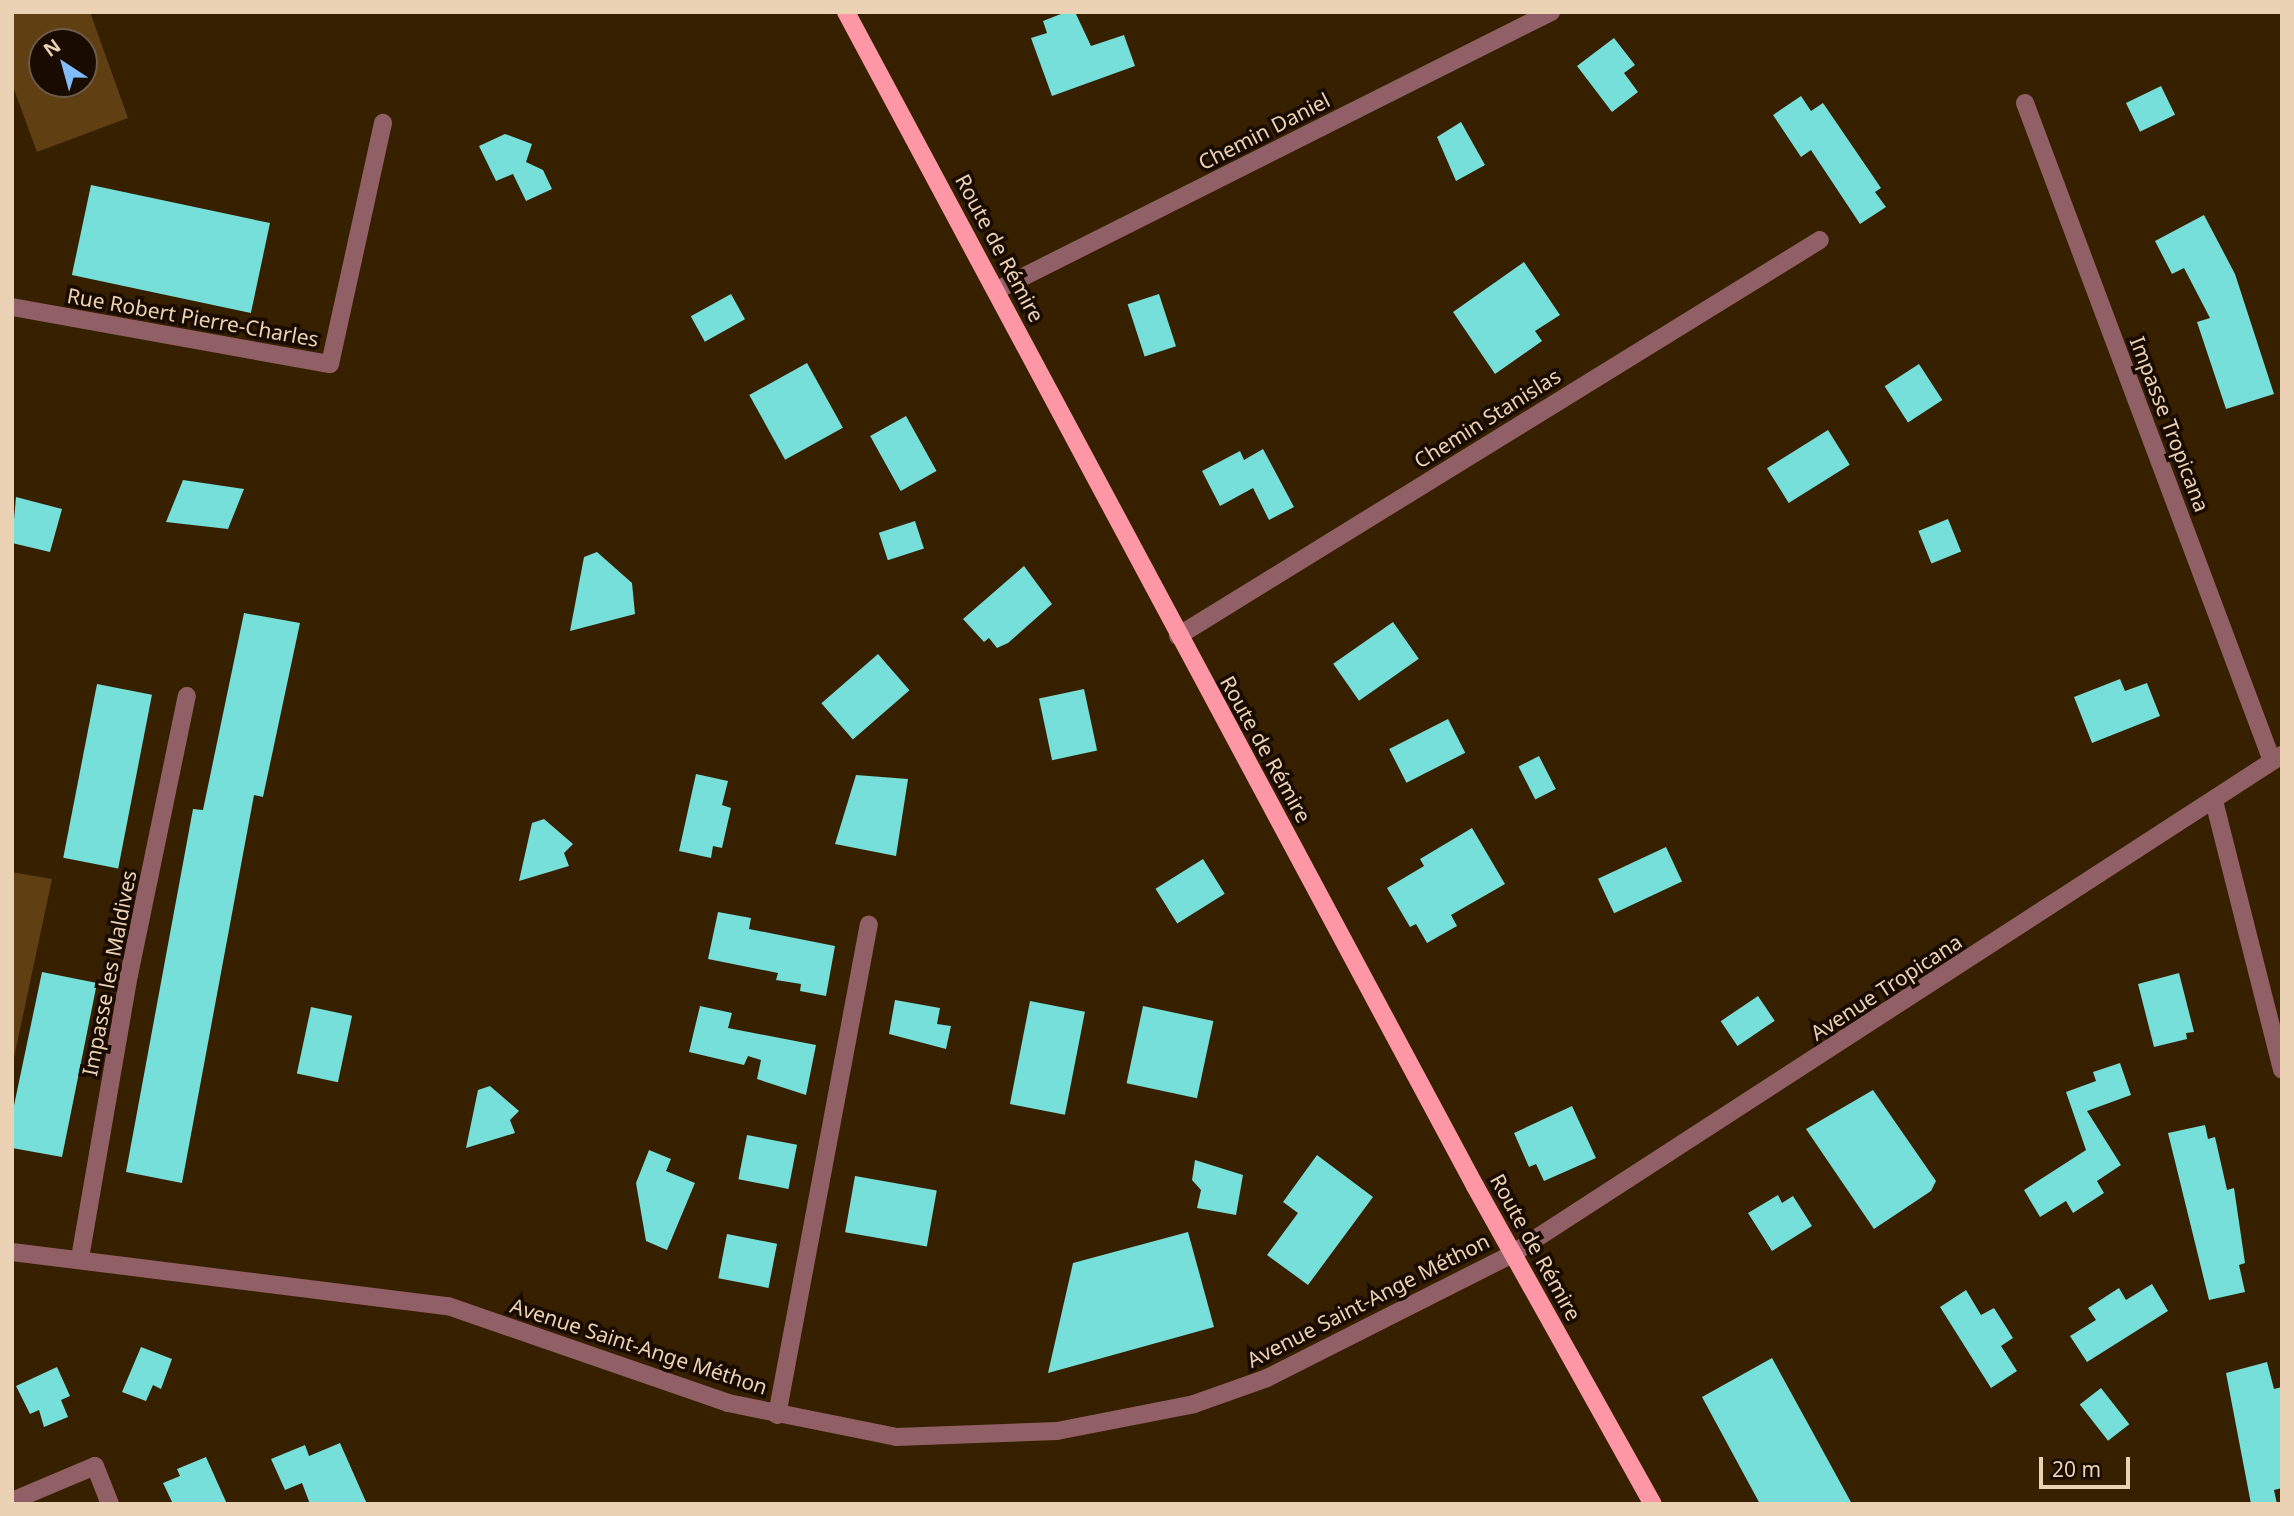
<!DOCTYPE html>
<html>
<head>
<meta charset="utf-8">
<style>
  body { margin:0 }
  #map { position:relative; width:2294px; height:1516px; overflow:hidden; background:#372000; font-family:"Noto Sans",sans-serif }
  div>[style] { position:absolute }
  .green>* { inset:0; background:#603f12 }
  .building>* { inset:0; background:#76dfda; transform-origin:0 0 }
  .minor>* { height:18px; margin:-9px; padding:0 9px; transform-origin:9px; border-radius:9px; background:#916066 }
  .major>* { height:18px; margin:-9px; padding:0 9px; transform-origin:9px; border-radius:9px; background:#fd97a6 }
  span { translate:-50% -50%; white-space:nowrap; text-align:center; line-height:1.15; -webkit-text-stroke:7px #190b00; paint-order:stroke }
  .street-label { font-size:21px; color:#ebd2b4 }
  .frame { position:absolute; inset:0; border:14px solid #ebd2b4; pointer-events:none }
  .north { position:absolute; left:28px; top:28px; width:70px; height:70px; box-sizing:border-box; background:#190b00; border:2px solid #6d5b48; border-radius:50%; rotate:324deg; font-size:19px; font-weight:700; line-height:28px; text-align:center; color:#ebd2b4 }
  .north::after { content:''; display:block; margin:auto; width:24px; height:32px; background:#82bcfa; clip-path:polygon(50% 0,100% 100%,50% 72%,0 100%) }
  .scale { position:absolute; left:2039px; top:1457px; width:91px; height:32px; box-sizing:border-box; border:4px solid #ebd2b4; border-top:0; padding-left:9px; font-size:21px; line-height:24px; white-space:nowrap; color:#ebd2b4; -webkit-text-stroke:5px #190b00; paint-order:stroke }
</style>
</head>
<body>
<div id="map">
  <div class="green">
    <i style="clip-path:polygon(evenodd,12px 12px,90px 12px,128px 118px,37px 152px,12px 84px,12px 12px,42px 42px,84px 42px,84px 84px,42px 84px,42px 42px)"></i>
    <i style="clip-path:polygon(12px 872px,52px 879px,12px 1067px)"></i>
  </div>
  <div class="building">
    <i style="clip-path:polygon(1066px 12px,1075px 12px,1091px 46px,1124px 35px,1135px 66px,1052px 96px,1031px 38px,1047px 33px,1043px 21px)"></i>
    <i style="clip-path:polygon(1614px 38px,1635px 65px,1624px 73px,1638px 92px,1612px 112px,1577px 66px)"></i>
    <i style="left:2161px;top:86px;width:32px;height:39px;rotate:64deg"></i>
    <i style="clip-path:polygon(1801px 96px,1811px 111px,1823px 103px,1881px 188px,1875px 192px,1886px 207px,1860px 224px,1811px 150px,1801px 157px,1773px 115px)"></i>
    <i style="clip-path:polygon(1461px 122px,1485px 165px,1456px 181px,1437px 137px)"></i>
    <i style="clip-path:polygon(505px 134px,532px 144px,526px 162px,543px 170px,552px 189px,526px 201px,513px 174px,496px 181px,479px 146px)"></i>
    <i style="left:91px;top:185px;width:183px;height:92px;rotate:12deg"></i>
    <i style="clip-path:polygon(2204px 215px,2235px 274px,2274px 394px,2226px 409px,2197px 322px,2210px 318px,2184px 268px,2172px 274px,2155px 241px)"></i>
    <i style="clip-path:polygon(1524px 262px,1560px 315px,1535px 331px,1542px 341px,1495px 374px,1453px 312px)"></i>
    <i style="left:731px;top:294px;width:29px;height:46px;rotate:61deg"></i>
    <i style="left:1159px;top:294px;width:55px;height:33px;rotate:72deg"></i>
    <i style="left:807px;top:363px;width:74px;height:66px;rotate:61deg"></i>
    <i style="left:1919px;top:364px;width:43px;height:41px;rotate:57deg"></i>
    <i style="left:906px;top:416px;width:63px;height:41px;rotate:61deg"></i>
    <i style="left:1828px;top:430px;width:41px;height:72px;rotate:58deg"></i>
    <i style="clip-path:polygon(1263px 449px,1294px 507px,1269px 520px,1253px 488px,1220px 506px,1202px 471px,1240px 451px,1244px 460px)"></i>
    <i style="clip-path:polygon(183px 480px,244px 489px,228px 529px,166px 522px)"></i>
    <i style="clip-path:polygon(16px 497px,62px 509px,50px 552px,12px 543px)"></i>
    <i style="left:1948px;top:519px;width:35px;height:32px;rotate:68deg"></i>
    <i style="left:915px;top:521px;width:29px;height:38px;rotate:72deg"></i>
    <i style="clip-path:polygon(597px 552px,632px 583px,635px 614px,570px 631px,584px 557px)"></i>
    <i style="clip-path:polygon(1024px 566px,1052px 604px,1008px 643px,997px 648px,989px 638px,984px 642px,963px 619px)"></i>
    <i style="clip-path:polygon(244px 613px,300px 623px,263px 797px,254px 795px,182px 1183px,126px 1172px,193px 809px,203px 810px)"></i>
    <i style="left:1393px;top:622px;width:45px;height:73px;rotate:55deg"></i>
    <i style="left:878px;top:654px;width:48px;height:75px;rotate:49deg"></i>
    <i style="clip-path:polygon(2120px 679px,2125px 691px,2147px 683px,2160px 716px,2092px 743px,2074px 697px)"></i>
    <i style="left:97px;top:684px;width:56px;height:177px;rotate:11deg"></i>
    <i style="left:1084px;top:689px;width:63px;height:46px;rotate:78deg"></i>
    <i style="left:1448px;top:719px;width:38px;height:66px;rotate:63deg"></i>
    <i style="left:1539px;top:756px;width:37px;height:23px;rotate:63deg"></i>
    <i style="clip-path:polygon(696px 774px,728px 781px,722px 805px,731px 808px,722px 848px,713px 846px,711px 858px,679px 851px)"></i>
    <i style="clip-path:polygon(856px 775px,908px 779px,896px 856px,835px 844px)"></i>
    <i style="clip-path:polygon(544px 819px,573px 844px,564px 853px,569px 866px,519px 881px,532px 823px)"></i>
    <i style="clip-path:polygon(1472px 828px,1505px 884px,1451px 915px,1457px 926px,1427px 943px,1416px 924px,1410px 927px,1387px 888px,1424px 866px,1420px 859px)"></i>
    <i style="left:1666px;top:847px;width:38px;height:75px;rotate:65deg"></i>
    <i style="left:1203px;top:859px;width:41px;height:56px;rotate:58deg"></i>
    <i style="clip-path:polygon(718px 912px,751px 918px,749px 929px,835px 946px,826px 996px,800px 991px,801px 984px,776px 980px,778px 973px,708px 959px)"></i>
    <i style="clip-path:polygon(42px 972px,97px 983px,62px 1157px,12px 1148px,12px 1115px)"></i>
    <i style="clip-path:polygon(2179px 973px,2194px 1032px,2186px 1033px,2187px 1039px,2154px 1047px,2138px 984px)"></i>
    <i style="left:1758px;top:996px;width:30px;height:45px;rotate:56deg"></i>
    <i style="clip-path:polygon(895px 1000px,940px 1008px,937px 1024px,951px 1026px,946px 1049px,889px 1034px)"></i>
    <i style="left:1030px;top:1001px;width:56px;height:105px;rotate:11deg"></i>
    <i style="clip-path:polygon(700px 1006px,732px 1013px,728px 1028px,816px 1045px,806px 1095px,757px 1079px,761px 1060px,748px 1056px,744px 1065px,689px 1052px)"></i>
    <i style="left:1143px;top:1006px;width:72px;height:79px;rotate:12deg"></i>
    <i style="left:311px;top:1007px;width:42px;height:68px;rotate:12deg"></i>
    <i style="clip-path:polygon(2120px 1063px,2131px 1095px,2087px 1111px,2121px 1165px,2097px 1181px,2104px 1193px,2073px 1213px,2066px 1201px,2040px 1217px,2024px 1190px,2086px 1150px,2066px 1092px,2096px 1081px,2093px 1072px)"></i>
    <i style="clip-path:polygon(490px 1086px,519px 1111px,510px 1120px,515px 1133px,466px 1148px,478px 1090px)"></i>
    <i style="clip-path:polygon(1873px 1090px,1936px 1181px,1931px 1191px,1874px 1229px,1806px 1129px)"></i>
    <i style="clip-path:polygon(1572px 1106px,1596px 1158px,1544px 1181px,1536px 1164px,1529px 1167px,1514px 1133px)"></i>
    <i style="clip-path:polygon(2205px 1125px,2208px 1139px,2215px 1137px,2227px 1190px,2234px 1188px,2245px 1263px,2239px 1265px,2245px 1292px,2209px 1300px,2168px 1133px)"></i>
    <i style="left:747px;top:1135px;width:51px;height:45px;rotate:11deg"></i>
    <i style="clip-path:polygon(649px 1150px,671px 1159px,666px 1171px,695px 1183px,667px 1250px,646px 1241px,636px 1183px)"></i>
    <i style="clip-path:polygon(1317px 1155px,1373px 1197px,1308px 1285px,1267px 1255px,1298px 1213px,1283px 1202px)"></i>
    <i style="clip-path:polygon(1195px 1160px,1243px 1175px,1236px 1215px,1197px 1208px,1201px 1190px,1192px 1180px)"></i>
    <i style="left:855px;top:1176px;width:83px;height:57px;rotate:10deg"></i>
    <i style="clip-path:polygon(1778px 1195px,1782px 1203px,1793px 1196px,1812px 1226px,1772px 1251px,1748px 1213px)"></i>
    <i style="clip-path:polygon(1188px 1232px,1214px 1327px,1048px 1373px,1073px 1263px)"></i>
    <i style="left:727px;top:1234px;width:51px;height:45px;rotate:11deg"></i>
    <i style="clip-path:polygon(2152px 1284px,2168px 1311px,2087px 1362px,2070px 1336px,2096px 1320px,2088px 1308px,2119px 1288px,2126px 1300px)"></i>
    <i style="clip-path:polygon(1966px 1290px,1981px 1315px,1994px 1308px,2013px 1338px,2001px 1346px,2017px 1371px,1991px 1388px,1940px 1307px)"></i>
    <i style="clip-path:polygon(141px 1347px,172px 1359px,161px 1389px,153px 1385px,146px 1401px,122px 1392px)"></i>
    <i style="clip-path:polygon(1772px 1358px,1852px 1504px,1760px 1504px,1702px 1397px)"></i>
    <i style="clip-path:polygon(2267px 1362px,2274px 1389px,2282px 1387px,2282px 1488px,2274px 1490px,2277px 1504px,2251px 1504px,2226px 1373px)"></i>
    <i style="clip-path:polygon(57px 1367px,70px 1396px,61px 1400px,68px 1417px,44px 1427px,39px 1410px,30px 1414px,16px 1386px)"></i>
    <i style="left:2101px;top:1388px;width:46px;height:27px;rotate:52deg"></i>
    <i style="clip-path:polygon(340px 1443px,367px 1504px,310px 1504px,302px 1483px,285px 1490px,271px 1459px,305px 1445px,309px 1456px)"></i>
    <i style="clip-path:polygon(206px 1457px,227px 1504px,173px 1504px,163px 1483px,180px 1476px,177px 1469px)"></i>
  </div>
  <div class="minor">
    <i style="left:2025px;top:103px;width:703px;rotate:69.42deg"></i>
    <i style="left:997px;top:290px;width:620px;rotate:-26.65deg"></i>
    <i style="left:12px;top:307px;width:323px;rotate:10.2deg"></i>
    <i style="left:330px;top:364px;width:247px;rotate:-77.6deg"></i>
    <i style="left:1178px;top:636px;width:754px;rotate:-31.67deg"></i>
    <i style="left:2214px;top:801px;width:277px;rotate:75.8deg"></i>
    <i style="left:12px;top:1252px;width:439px;rotate:7.1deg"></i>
    <i style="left:448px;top:1306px;width:296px;rotate:19.1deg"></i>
    <i style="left:728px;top:1403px;width:171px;rotate:11.4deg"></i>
    <i style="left:896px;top:1437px;width:161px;rotate:-2.1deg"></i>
    <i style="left:1057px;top:1431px;width:140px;rotate:-11.1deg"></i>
    <i style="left:1194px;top:1404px;width:77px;rotate:-19.6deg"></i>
    <i style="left:1267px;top:1378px;width:275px;rotate:-26.8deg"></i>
    <i style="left:1512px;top:1254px;width:918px;rotate:-32.95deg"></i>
    <i style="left:80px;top:1258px;width:287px;rotate:-80.2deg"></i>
    <i style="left:129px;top:975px;width:285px;rotate:-78.3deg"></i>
    <i style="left:777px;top:1415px;width:499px;rotate:-79.4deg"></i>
    <i style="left:12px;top:1501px;width:90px;rotate:-22.9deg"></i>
    <i style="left:95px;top:1466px;width:41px;rotate:68.5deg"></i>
  </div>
  <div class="major">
    <i style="left:846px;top:12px;width:1332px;rotate:61.82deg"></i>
    <i style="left:1475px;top:1186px;width:364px;rotate:60.8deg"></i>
  </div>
  <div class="street-label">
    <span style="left:1264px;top:131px;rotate:-27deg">Chemin Daniel</span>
    <span style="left:1000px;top:248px;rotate:62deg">Route de Rémire</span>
    <span style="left:193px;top:317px;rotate:10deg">Rue Robert Pierre-Charles</span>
    <span style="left:1487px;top:418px;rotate:-32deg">Chemin Stanislas</span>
    <span style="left:2170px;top:424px;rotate:69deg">Impasse Tropicana</span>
    <span style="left:1266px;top:749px;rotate:61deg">Route de Rémire</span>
    <span style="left:109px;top:973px;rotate:-79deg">Impasse les Maldives</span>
    <span style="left:1886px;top:987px;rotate:-33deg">Avenue Tropicana</span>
    <span style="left:1536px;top:1247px;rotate:61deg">Route de Rémire</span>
    <span style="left:1368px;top:1300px;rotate:-27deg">Avenue Saint-Ange Méthon</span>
    <span style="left:639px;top:1346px;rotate:18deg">Avenue Saint-Ange Méthon</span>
  </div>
  <div class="frame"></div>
  <div class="north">N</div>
  <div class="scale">20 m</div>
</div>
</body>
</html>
